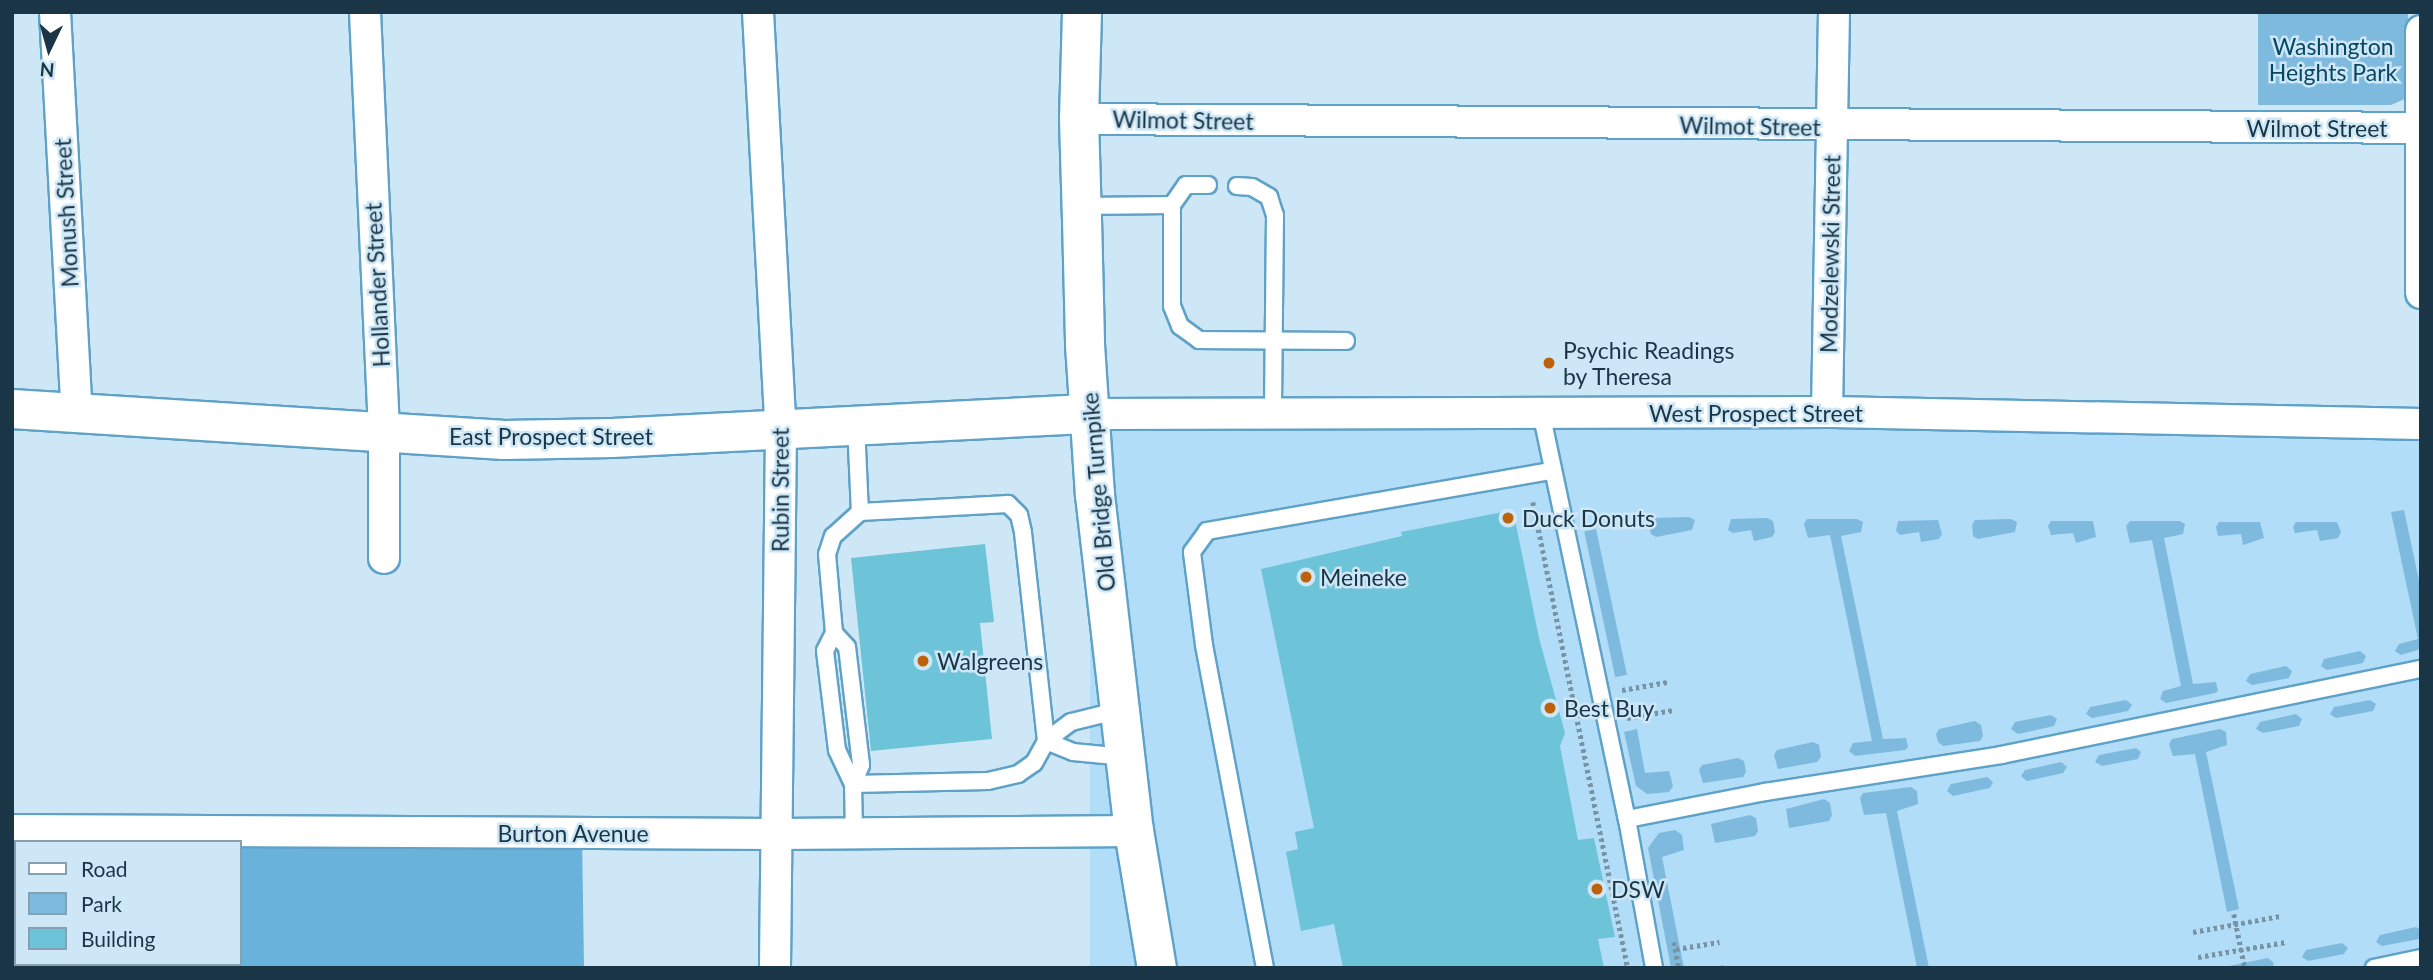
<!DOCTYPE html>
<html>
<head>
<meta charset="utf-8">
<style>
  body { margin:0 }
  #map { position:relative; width:2433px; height:980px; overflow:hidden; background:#cde7f7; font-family:Lato,sans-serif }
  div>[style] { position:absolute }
  .built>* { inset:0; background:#b1ddf8; transform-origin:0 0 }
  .green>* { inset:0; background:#7ebadd; transform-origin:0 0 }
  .forest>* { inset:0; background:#68b2dc }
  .building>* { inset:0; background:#6dc3d7 }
  .path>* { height:4.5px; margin-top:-2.25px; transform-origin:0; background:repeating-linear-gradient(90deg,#7893a3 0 3.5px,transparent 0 7px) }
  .roads { filter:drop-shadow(2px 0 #5fa2c8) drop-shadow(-2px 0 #5fa2c8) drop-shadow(0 2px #5fa2c8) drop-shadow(0 -2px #5fa2c8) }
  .lane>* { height:16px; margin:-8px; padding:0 8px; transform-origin:8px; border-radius:8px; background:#fff }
  .street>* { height:30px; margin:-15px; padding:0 15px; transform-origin:15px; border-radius:15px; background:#fff }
  .secondary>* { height:38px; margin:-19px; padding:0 19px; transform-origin:19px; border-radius:19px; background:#fff }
  .dots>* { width:19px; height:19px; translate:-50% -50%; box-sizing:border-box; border:4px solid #cde7f7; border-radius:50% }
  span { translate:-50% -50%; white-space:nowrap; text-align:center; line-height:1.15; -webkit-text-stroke:5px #cde7f7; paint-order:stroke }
  .park-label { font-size:23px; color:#074763 }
  .street-label { font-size:23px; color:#1a3646 }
  .poi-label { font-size:23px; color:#1a3646 }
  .left { translate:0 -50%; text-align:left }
  .frame { position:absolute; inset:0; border:14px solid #1a3646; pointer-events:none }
  .legend { position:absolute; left:14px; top:840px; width:228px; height:126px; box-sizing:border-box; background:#cde7f7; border:2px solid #85a0b0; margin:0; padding:9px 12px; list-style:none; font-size:21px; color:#1a3646 }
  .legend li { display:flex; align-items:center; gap:14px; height:35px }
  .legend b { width:35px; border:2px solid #85a0b0 }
  .north { position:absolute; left:14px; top:14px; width:70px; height:70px; -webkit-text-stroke:5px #cde7f7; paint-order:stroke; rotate:185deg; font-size:19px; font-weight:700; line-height:28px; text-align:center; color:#1a3646 }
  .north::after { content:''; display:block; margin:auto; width:24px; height:32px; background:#1a3646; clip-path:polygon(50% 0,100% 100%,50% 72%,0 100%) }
</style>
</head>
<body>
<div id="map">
  <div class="built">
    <i style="left:1090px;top:414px;width:1331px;height:558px"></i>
  </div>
  <div class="green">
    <i style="clip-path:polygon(2258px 12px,2408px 12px,2407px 98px,2391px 105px,2258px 105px)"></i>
    <i style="clip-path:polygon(2404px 510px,2421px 590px,2421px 649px,2401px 655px,2395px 651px,2399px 644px,2418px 639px,2391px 512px)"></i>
    <i style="clip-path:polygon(1689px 517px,1695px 520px,1692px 530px,1656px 537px,1651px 534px,1649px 523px,1653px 518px)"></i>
    <i style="clip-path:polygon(1767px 518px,1773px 521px,1775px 532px,1772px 537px,1754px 541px,1751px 530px,1733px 533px,1728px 530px,1731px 519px)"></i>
    <i style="clip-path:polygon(1807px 519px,1857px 519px,1863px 522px,1861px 532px,1841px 536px,1883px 739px,1906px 738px,1908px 747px,1905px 750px,1855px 756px,1849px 751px,1853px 743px,1872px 741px,1830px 535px,1808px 538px,1804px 524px)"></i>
    <i style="clip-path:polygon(2011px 519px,2017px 522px,2015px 532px,1978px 539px,1973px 536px,1972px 525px,1975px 520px)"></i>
    <i style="clip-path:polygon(1938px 520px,1942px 534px,1939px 539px,1921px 542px,1919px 532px,1900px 535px,1896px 531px,1898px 521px)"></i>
    <i style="clip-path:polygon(2051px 521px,2093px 521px,2096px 537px,2076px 543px,2073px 533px,2051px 535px,2048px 526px)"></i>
    <i style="clip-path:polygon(2130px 521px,2180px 521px,2185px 524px,2183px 534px,2164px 538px,2193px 684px,2216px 682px,2218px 691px,2215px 693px,2166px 703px,2160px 699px,2163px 691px,2181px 686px,2152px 540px,2130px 543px,2126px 526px)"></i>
    <i style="clip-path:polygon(2219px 522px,2260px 522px,2264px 538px,2243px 545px,2241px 534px,2218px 536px,2216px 527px)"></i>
    <i style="clip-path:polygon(2296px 522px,2337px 522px,2341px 532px,2338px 538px,2320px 541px,2317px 530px,2295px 533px,2293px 527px)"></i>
    <i style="left:1596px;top:529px;width:149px;height:12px;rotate:78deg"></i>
    <i style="clip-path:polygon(2360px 651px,2366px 656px,2363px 663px,2327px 670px,2321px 666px,2324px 659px)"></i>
    <i style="clip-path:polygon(2286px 666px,2292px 671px,2289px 678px,2252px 685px,2246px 681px,2250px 674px)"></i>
    <i style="clip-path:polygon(2126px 700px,2132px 705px,2128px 711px,2092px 718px,2086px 714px,2090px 707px)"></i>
    <i style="clip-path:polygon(2370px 700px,2376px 704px,2373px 711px,2336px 718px,2330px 714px,2334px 707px)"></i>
    <i style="clip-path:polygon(2296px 714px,2302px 719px,2299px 726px,2263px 733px,2256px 729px,2260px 722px)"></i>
    <i style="clip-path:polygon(2051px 715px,2057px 719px,2054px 726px,2018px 734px,2011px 729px,2015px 722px)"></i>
    <i style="clip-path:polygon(1975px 721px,1981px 725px,1983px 736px,1980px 741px,1943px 746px,1938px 742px,1936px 734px,1939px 729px)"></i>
    <i style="clip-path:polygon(1637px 729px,1645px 773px,1669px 771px,1673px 786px,1669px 792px,1647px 794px,1636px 786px,1624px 732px)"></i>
    <i style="clip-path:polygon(2220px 729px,2226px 732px,2227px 745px,2206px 752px,2239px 909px,2227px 912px,2195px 754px,2173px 756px,2169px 744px,2172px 739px)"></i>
    <i style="clip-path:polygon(1813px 742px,1819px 745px,1821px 757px,1817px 762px,1778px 769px,1774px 755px,1777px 750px)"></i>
    <i style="clip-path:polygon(2136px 748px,2141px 752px,2138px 759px,2102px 766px,2095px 762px,2099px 755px)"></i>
    <i style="clip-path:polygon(1738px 758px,1744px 761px,1746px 772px,1743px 777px,1703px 783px,1699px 770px,1702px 765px)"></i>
    <i style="clip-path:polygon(2061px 762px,2067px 767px,2063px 773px,2027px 781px,2021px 776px,2025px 770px)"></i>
    <i style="clip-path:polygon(1987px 777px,1993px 782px,1990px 788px,1953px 796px,1947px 791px,1951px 784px)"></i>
    <i style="clip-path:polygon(1911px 787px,1917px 791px,1918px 804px,1897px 811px,1929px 968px,1917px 968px,1886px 813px,1864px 815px,1860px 798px,1863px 793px)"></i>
    <i style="clip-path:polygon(1824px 799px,1830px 803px,1832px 815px,1829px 821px,1789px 828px,1786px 809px)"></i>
    <i style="clip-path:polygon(1750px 815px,1756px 818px,1758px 831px,1755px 836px,1715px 843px,1711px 824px)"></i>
    <i style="clip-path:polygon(1675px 830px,1682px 835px,1684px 850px,1662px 857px,1684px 968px,1671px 968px,1648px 848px,1659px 833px)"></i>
    <i style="clip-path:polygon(2416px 927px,2421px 930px,2419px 939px,2382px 946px,2376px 942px,2380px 935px)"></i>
    <i style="clip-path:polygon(2342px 943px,2348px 948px,2344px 954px,2308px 961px,2302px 957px,2306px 950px)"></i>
    <i style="clip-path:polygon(2268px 958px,2274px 963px,2272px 968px,2219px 968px)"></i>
  </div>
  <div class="forest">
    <i style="clip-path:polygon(582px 833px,584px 968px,184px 968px,178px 964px,240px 964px,240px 842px)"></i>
  </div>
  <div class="building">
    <i style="clip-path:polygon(1513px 510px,1539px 638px,1565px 733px,1560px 746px,1578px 840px,1594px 838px,1615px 937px,1598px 939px,1604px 968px,1343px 968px,1334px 924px,1301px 931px,1286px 852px,1298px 849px,1295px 832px,1314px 828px,1261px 569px,1402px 536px,1401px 532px)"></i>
    <i style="clip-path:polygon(985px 544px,994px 622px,980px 623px,992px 739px,871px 751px,851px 558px)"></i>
  </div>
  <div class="path">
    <i style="left:1533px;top:502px;width:476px;rotate:78.5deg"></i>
    <i style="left:1622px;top:690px;width:46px;rotate:-10.1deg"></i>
    <i style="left:1627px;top:718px;width:47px;rotate:-9.9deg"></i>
    <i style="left:2234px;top:914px;width:55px;rotate:78.5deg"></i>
    <i style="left:2193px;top:932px;width:88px;rotate:-10.4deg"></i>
    <i style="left:1674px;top:942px;width:26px;rotate:79deg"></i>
    <i style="left:1676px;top:949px;width:44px;rotate:-9.2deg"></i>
    <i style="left:2198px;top:957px;width:89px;rotate:-9.7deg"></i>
    <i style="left:1721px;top:968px;width:3px;rotate:-18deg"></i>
  </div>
  <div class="roads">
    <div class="lane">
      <i style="left:1237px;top:186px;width:15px;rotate:4deg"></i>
      <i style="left:1252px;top:187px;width:20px;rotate:30deg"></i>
      <i style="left:1269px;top:197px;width:19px;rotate:72deg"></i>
      <i style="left:1275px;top:215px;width:198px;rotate:90.6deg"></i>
      <i style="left:1172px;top:205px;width:24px;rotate:-55deg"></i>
      <i style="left:1186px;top:185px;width:22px"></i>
      <i style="left:1082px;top:206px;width:90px;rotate:-0.6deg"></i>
      <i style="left:1172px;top:205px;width:101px;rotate:90deg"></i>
      <i style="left:1172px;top:306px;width:22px;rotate:68deg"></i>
      <i style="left:1180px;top:326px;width:24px;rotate:36deg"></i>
      <i style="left:1199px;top:340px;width:147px;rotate:0.4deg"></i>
      <i style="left:1541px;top:412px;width:416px;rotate:78.1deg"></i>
      <i style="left:1627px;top:819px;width:151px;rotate:79.7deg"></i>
      <i style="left:856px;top:425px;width:87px;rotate:87.4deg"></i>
      <i style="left:834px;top:633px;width:20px;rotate:117deg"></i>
      <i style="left:825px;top:651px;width:100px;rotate:83.1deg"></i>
      <i style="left:837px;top:750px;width:38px;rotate:65deg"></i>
      <i style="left:1120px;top:710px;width:50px;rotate:166.2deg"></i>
      <i style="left:1071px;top:722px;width:31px;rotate:143deg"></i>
      <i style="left:1046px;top:741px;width:29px;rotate:22deg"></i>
      <i style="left:1073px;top:752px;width:52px;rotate:5.5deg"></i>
      <i style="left:853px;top:784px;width:135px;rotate:-1.3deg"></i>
      <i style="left:988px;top:781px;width:31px;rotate:-13deg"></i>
      <i style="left:1018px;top:774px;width:19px;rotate:-35deg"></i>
      <i style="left:1034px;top:763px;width:25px;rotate:-61deg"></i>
      <i style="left:1046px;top:741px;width:210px;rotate:-96.3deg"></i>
      <i style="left:1023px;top:532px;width:17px;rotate:-103deg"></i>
      <i style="left:1019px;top:515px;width:16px;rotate:-135deg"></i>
      <i style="left:1008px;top:504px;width:148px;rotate:176.9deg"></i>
      <i style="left:860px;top:512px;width:36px;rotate:138deg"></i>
      <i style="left:833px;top:536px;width:19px;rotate:108deg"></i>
      <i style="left:827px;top:554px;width:79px;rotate:84.9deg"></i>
      <i style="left:834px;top:633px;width:19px;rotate:47deg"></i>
      <i style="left:847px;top:647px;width:119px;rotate:83.2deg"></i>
      <i style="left:861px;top:765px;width:21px;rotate:113deg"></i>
      <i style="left:853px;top:784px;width:49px;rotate:88.8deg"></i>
      <i style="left:1627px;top:819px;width:141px;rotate:-11.1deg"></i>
      <i style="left:1765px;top:792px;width:239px;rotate:-8.9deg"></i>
      <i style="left:2001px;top:755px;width:429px;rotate:-11.6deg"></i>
      <i style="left:12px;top:915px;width:6px;rotate:45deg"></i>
      <i style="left:114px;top:968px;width:4px;rotate:-90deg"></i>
      <i style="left:1265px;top:968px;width:329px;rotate:-100.7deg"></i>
      <i style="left:1204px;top:645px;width:94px;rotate:-97.4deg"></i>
      <i style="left:1192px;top:552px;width:26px;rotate:-54deg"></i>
      <i style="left:1207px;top:531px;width:350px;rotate:-9.9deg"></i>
      <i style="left:2374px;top:968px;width:48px;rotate:-12deg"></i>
    </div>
    <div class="street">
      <i style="left:55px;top:12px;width:403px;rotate:86.9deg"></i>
      <i style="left:365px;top:12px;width:422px;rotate:87.4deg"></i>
      <i style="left:384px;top:434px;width:124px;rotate:90deg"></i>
      <i style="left:758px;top:12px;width:419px;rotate:86.9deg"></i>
      <i style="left:781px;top:430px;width:538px;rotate:90.64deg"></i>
      <i style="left:2421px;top:31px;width:262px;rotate:90deg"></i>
      <i style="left:1079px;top:119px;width:1342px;rotate:0.38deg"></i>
      <i style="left:1827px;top:412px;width:400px;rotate:-89deg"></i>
      <i style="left:1090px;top:414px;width:742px;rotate:-0.15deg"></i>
      <i style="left:1832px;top:412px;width:589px;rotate:1.17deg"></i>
      <i style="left:12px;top:830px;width:766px;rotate:0.3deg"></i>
      <i style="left:778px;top:834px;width:356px;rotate:-0.5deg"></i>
    </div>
    <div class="secondary">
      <i style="left:1082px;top:12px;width:107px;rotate:91.6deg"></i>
      <i style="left:1079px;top:119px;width:100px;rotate:88.3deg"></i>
      <i style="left:1082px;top:219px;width:126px;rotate:88.6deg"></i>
      <i style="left:1085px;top:345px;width:150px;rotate:86.2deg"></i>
      <i style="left:1095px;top:495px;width:338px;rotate:83.4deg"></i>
      <i style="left:1134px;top:831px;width:139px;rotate:80.5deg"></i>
      <i style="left:12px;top:409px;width:493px;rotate:3.6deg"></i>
      <i style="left:504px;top:440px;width:108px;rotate:-1.1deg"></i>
      <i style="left:612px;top:438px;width:479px;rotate:-2.9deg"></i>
    </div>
  </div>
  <div class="dots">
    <i style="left:1549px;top:363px;background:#bd620a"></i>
    <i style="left:1508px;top:518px;background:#bd620a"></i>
    <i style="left:1306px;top:577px;background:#bd620a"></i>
    <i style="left:923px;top:661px;background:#bd620a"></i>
    <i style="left:1550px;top:708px;background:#bd620a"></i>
    <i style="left:1597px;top:889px;background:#bd620a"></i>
  </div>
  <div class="park-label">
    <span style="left:2333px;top:59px">Washington<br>Heights Park</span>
  </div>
  <div class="street-label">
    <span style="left:1183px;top:120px;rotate:1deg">Wilmot Street</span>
    <span style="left:1750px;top:126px;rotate:1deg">Wilmot Street</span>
    <span style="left:2317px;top:128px">Wilmot Street</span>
    <span style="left:66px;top:213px;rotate:-93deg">Monush Street</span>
    <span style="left:1830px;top:254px;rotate:-89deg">Modzelewski Street</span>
    <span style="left:377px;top:285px;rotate:-93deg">Hollander Street</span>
    <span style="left:1756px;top:413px">West Prospect Street</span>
    <span style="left:551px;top:436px">East Prospect Street</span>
    <span style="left:780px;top:490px;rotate:-90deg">Rubin Street</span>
    <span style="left:1098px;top:492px;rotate:-95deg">Old Bridge Turnpike</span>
    <span style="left:573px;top:833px">Burton Avenue</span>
  </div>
  <div class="poi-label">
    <span class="left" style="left:1563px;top:363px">Psychic Readings<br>by Theresa</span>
    <span class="left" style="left:1522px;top:518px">Duck Donuts</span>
    <span class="left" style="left:1320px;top:577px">Meineke</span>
    <span class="left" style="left:937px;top:661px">Walgreens</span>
    <span class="left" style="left:1564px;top:708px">Best Buy</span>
    <span class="left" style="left:1611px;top:889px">DSW</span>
  </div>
  <div class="frame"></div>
  <ul class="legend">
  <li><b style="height:9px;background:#fff"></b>Road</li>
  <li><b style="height:19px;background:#7ebadd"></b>Park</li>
  <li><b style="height:19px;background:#6dc3d7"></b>Building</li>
  </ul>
  <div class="north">N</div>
</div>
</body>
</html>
